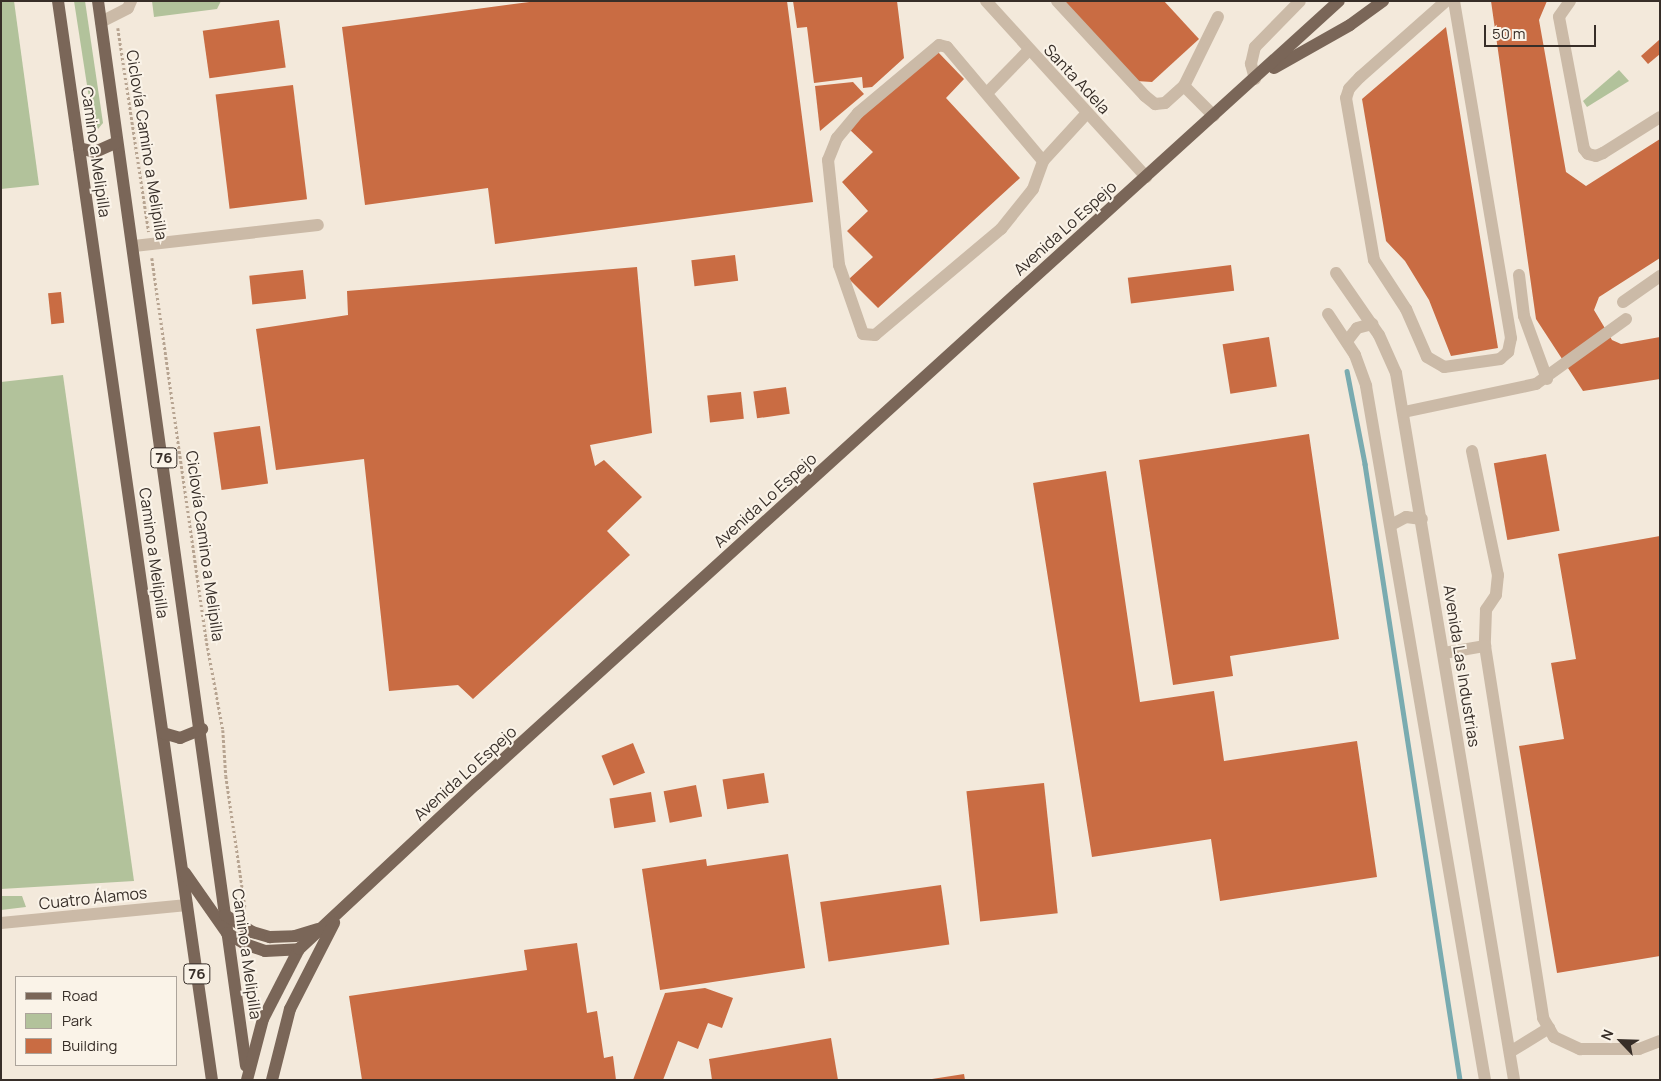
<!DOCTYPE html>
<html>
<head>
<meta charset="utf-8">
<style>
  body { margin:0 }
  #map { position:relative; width:1661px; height:1081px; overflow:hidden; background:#f3e9db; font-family:Manrope,sans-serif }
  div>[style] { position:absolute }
  .green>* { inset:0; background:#b2c29b }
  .stream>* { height:4.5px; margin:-2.25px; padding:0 2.25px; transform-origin:2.25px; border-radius:2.25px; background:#79abb0 }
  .building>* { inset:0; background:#c96c43; transform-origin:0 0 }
  .path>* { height:2.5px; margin-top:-1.25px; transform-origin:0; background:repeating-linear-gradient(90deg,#b7a491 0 2.5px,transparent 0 5px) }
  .minor>* { height:12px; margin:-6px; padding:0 6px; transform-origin:6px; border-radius:6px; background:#cbbaa7 }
  .major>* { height:12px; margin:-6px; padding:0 6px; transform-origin:6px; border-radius:6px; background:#7a6658 }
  span { translate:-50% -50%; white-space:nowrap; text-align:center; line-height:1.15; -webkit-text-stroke:4px #faf3e8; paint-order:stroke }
  .shield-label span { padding:1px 4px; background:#faf3e8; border:1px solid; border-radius:4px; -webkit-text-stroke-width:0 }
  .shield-label { font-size:15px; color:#372e28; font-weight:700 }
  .street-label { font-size:16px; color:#372e28 }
  .frame { position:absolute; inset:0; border:2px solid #372e28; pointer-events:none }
  .legend { position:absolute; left:15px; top:976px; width:162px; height:90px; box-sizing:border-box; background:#faf3e8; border:1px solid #aca49b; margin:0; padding:6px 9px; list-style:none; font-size:15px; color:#372e28 }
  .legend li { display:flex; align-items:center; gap:10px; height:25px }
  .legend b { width:25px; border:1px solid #aca49b }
  .north { position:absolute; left:1596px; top:1016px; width:50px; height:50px; -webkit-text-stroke:4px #faf3e8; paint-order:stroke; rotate:294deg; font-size:14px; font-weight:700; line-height:20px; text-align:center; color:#372e28 }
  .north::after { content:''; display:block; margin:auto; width:18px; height:22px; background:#372e28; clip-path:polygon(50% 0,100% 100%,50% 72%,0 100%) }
  .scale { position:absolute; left:1484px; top:25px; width:112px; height:22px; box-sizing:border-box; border:2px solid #372e28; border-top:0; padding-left:6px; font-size:15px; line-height:18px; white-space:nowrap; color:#372e28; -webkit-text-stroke:4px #faf3e8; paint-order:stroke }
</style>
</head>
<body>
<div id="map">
  <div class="green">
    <i style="clip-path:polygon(1px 1px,14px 1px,39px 185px,1px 189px)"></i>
    <i style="clip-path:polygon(74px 1px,85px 1px,103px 123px,98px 129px,93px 124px)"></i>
    <i style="clip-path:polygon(152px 1px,221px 1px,217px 9px,154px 17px)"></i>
    <i style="clip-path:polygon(1619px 70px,1629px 81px,1587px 107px,1583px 101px)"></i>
    <i style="clip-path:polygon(63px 375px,134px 881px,1px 889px,1px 382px)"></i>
    <i style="clip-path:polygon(1px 896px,22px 896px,26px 907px,1px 910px)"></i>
  </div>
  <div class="stream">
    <i style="left:1347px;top:371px;width:95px;rotate:79deg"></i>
    <i style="left:1365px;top:464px;width:623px;rotate:81.23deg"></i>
  </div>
  <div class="building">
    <i style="clip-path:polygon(537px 1px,787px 1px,813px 202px,495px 244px,488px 188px,365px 205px,342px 27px)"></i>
    <i style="clip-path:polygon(793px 1px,897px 1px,904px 58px,872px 87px,863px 88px,862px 77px,814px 83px,807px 27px,797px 28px)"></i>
    <i style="clip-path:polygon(1064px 1px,1164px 1px,1199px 39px,1152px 82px,1136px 81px)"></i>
    <i style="clip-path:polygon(1491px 1px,1547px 1px,1539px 20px,1566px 172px,1586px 186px,1660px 139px,1660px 258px,1599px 297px,1594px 310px,1612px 340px,1621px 344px,1660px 337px,1660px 379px,1583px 391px,1536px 319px)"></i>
    <i style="left:279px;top:20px;width:48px;height:77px;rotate:82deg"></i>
    <i style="clip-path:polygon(1446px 27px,1498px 348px,1451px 356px,1429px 300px,1405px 261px,1386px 241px,1362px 99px)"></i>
    <i style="clip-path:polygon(1659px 40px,1660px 54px,1648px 64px,1641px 56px)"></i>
    <i style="clip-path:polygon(937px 51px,964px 79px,946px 98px,1020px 178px,878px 308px,849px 279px,873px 257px,847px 231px,868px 211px,842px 182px,873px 152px,848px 128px)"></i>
    <i style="clip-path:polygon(853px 82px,864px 94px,820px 131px,815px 86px)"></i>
    <i style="left:293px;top:85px;width:115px;height:78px;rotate:83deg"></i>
    <i style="left:735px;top:255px;width:26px;height:44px;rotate:83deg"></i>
    <i style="left:1231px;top:265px;width:26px;height:104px;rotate:83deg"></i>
    <i style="clip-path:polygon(637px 267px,652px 433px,590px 445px,595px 466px,604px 460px,642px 497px,607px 531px,630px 555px,473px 699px,458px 685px,389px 691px,364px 459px,276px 470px,256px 329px,348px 315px,347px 291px)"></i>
    <i style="left:303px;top:270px;width:29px;height:54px;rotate:84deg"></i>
    <i style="left:61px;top:292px;width:31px;height:13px;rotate:84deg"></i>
    <i style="left:1269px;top:337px;width:50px;height:47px;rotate:81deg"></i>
    <i style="left:786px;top:387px;width:27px;height:33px;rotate:82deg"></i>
    <i style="left:741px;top:392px;width:27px;height:34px;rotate:84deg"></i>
    <i style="left:260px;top:426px;width:58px;height:47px;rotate:82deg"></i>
    <i style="clip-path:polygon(1309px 434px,1339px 639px,1230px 656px,1233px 676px,1173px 685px,1139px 460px)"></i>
    <i style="left:1546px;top:454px;width:78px;height:53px;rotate:80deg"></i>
    <i style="clip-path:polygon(1106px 471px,1140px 702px,1214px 691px,1224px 761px,1357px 741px,1377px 877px,1220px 901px,1211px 839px,1092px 857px,1033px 483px)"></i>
    <i style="clip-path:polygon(1660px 536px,1660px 956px,1557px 973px,1519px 746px,1564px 739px,1551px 663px,1576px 659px,1558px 554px)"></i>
    <i style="left:633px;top:743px;width:32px;height:34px;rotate:68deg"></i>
    <i style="left:764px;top:773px;width:30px;height:42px;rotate:81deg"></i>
    <i style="left:1044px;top:783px;width:131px;height:78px;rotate:84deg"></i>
    <i style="left:696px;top:785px;width:32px;height:33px;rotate:79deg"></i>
    <i style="left:651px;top:792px;width:30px;height:42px;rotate:81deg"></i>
    <i style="clip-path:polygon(788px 854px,805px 968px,660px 990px,642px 869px,706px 859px,707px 866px)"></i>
    <i style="left:941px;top:885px;width:60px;height:122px;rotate:82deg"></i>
    <i style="clip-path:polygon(577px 943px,587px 1013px,597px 1011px,604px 1058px,613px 1056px,616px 1080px,362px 1080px,349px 996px,527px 970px,524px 950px)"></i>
    <i style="clip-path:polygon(705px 988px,733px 998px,722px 1028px,708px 1023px,698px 1049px,678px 1041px,663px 1080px,633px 1080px,665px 993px)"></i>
    <i style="clip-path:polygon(831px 1038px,838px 1080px,712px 1080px,709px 1059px)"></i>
    <i style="clip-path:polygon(964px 1074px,965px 1080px,932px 1080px,932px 1079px)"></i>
  </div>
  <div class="path">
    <i style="left:118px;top:28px;width:206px;rotate:81.4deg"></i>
    <i style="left:152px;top:258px;width:384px;rotate:81.9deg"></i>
    <i style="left:206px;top:638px;width:94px;rotate:79.5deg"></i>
    <i style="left:223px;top:730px;width:46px;rotate:86.3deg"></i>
    <i style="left:226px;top:776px;width:132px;rotate:81.7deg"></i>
    <i style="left:245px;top:907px;width:5px;rotate:112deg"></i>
  </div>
  <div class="minor">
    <i style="left:986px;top:1px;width:238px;rotate:47.7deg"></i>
    <i style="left:1057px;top:1px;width:129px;rotate:47.2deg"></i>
    <i style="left:1145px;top:96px;width:13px;rotate:39deg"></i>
    <i style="left:1155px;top:104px;width:10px;rotate:-6deg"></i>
    <i style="left:1165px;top:103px;width:25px;rotate:-42deg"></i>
    <i style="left:1184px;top:86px;width:42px;rotate:45deg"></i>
    <i style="left:1446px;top:1px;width:115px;rotate:138.5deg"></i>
    <i style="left:1360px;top:77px;width:16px;rotate:133deg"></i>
    <i style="left:1349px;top:89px;width:9px;rotate:108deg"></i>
    <i style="left:1346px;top:98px;width:164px;rotate:80.2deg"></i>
    <i style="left:1374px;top:260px;width:59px;rotate:56.9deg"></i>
    <i style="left:1406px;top:309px;width:52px;rotate:66.4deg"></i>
    <i style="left:1427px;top:357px;width:20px;rotate:30deg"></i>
    <i style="left:1444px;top:367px;width:57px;rotate:-8.1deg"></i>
    <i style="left:1500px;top:359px;width:11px;rotate:-41deg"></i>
    <i style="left:1508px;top:352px;width:14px;rotate:-78deg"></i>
    <i style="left:1511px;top:338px;width:342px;rotate:-99.6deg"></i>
    <i style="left:1570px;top:1px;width:19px;rotate:125deg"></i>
    <i style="left:1559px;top:17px;width:134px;rotate:79.3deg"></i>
    <i style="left:1584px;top:149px;width:6px;rotate:51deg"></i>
    <i style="left:1588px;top:154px;width:8px;rotate:14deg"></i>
    <i style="left:1596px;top:156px;width:8px;rotate:-23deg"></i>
    <i style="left:1603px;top:153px;width:67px;rotate:-32.3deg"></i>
    <i style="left:101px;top:22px;width:30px;rotate:-27deg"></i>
    <i style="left:128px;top:8px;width:8px;rotate:-67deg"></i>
    <i style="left:1255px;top:79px;width:16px;rotate:-105deg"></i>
    <i style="left:1251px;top:64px;width:17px;rotate:-77deg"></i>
    <i style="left:1255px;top:47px;width:64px;rotate:-45.6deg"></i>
    <i style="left:1184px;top:86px;width:77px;rotate:-63.8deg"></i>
    <i style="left:987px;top:93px;width:60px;rotate:-45.7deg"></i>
    <i style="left:1043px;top:161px;width:149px;rotate:-130.1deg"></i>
    <i style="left:947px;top:47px;width:8px;rotate:-166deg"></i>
    <i style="left:939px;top:45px;width:106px;rotate:140deg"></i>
    <i style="left:858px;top:113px;width:33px;rotate:130deg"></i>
    <i style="left:837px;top:138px;width:24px;rotate:112deg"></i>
    <i style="left:828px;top:160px;width:106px;rotate:84deg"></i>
    <i style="left:839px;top:265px;width:73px;rotate:70.8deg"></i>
    <i style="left:863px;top:334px;width:12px;rotate:5deg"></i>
    <i style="left:875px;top:335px;width:165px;rotate:-40.1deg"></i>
    <i style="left:1001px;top:229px;width:51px;rotate:-51.3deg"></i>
    <i style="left:1033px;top:189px;width:30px;rotate:-70deg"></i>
    <i style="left:1043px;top:161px;width:65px;rotate:-47.5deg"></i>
    <i style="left:134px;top:246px;width:185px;rotate:-6.5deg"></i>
    <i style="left:1336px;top:273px;width:75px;rotate:55.3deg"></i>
    <i style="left:1379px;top:335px;width:42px;rotate:65.9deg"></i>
    <i style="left:1396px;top:373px;width:717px;rotate:80.52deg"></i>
    <i style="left:1519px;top:275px;width:41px;rotate:83deg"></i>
    <i style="left:1524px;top:316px;width:67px;rotate:69.9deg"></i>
    <i style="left:1623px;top:302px;width:45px;rotate:-35.1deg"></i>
    <i style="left:1328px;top:314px;width:49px;rotate:56.6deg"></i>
    <i style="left:1355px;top:355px;width:33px;rotate:70deg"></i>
    <i style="left:1366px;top:386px;width:704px;rotate:80.27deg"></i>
    <i style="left:1347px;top:341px;width:16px;rotate:-52deg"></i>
    <i style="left:1357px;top:328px;width:16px;rotate:-15deg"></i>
    <i style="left:1404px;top:412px;width:135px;rotate:-12deg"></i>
    <i style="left:1536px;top:384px;width:111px;rotate:-35.8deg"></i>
    <i style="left:1472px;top:451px;width:127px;rotate:78.2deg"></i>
    <i style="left:1498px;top:575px;width:20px;rotate:96deg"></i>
    <i style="left:1496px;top:595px;width:18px;rotate:124deg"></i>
    <i style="left:1486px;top:610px;width:36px;rotate:92deg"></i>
    <i style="left:1485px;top:646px;width:376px;rotate:81.1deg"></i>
    <i style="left:1543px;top:1018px;width:22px;rotate:60deg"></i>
    <i style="left:1554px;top:1037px;width:29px;rotate:25deg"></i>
    <i style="left:1580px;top:1049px;width:59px"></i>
    <i style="left:1639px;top:1049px;width:22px;rotate:-21deg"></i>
    <i style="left:1391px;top:525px;width:17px;rotate:-28deg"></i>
    <i style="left:1406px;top:517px;width:16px;rotate:7deg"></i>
    <i style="left:1444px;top:653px;width:42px;rotate:-9.7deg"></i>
    <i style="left:1px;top:923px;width:187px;rotate:-5.5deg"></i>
    <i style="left:1510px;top:1052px;width:46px;rotate:-31.6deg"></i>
  </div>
  <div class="major">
    <i style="left:58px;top:1px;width:1090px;rotate:81.88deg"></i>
    <i style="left:98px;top:1px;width:1075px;rotate:82.09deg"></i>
    <i style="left:1274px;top:68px;width:87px;rotate:-29.5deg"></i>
    <i style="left:1350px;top:25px;width:41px;rotate:-36deg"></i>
    <i style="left:79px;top:148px;width:16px;rotate:14deg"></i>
    <i style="left:95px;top:152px;width:24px;rotate:-24deg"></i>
    <i style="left:163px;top:733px;width:18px;rotate:16deg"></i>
    <i style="left:180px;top:738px;width:24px;rotate:-22deg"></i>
    <i style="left:185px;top:873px;width:73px;rotate:55deg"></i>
    <i style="left:227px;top:933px;width:21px;rotate:31deg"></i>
    <i style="left:245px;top:944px;width:21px;rotate:19deg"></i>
    <i style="left:265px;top:951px;width:34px;rotate:-3deg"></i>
    <i style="left:225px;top:915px;width:32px;rotate:32deg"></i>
    <i style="left:252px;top:932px;width:19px;rotate:16deg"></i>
    <i style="left:270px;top:937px;width:25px;rotate:-2deg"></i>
    <i style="left:295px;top:936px;width:24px;rotate:-17deg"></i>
    <i style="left:247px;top:1080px;width:63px;rotate:-75.3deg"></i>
    <i style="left:263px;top:1019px;width:79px;rotate:-62.8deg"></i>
    <i style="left:299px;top:949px;width:242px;rotate:-43deg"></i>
    <i style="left:476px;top:784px;width:1165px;rotate:-42.22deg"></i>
    <i style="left:272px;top:1080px;width:73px;rotate:-75.8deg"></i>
    <i style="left:290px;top:1009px;width:97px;rotate:-62.9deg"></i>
  </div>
  <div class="shield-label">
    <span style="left:164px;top:458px">76</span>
    <span style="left:197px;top:974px">76</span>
  </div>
  <div class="street-label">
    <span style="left:1077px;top:79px;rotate:47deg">Santa Adela</span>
    <span style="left:147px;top:145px;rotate:81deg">Ciclovía Camino a Melipilla</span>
    <span style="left:96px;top:152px;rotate:82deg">Camino a Melipilla</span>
    <span style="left:1065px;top:228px;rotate:-42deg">Avenida Lo Espejo</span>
    <span style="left:765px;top:500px;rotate:-42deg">Avenida Lo Espejo</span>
    <span style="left:205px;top:546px;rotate:82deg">Ciclovía Camino a Melipilla</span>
    <span style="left:154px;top:553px;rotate:82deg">Camino a Melipilla</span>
    <span style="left:1462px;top:666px;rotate:81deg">Avenida Las Industrias</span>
    <span style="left:465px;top:773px;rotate:-42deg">Avenida Lo Espejo</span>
    <span style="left:93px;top:898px;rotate:-6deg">Cuatro Álamos</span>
    <span style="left:247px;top:954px;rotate:82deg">Camino a Melipilla</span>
  </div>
  <div class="frame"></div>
  <ul class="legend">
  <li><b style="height:6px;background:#7a6658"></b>Road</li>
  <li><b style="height:14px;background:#b2c29b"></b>Park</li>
  <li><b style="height:14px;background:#c96c43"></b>Building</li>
  </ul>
  <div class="north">N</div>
  <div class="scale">50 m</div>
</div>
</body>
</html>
